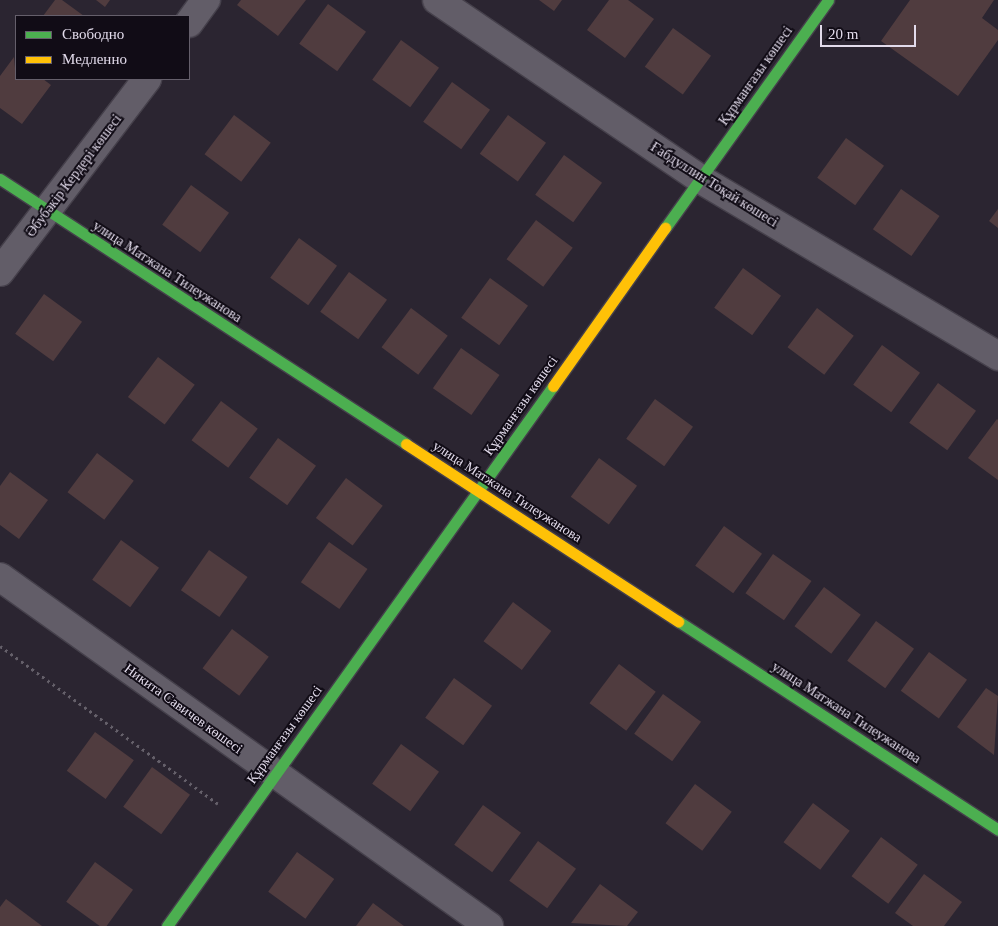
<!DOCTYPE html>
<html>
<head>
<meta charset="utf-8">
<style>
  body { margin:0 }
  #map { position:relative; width:998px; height:926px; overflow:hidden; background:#2b2531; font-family:"Times New Roman",serif }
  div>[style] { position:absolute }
  .building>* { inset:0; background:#503c3f; transform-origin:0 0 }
  .path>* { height:3px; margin-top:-1.5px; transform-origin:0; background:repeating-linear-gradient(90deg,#65606a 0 2.5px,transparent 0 6.5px) }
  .roads { filter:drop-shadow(1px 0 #45404b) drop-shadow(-1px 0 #45404b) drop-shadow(0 1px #45404b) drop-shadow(0 -1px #45404b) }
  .street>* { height:28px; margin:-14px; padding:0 14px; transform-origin:14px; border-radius:14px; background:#625d68 }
  .fast>* { height:11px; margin:-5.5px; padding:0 5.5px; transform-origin:5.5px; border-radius:5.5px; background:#4caf50 }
  .slow>* { height:11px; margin:-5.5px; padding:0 5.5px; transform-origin:5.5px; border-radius:5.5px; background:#ffc107 }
  span { translate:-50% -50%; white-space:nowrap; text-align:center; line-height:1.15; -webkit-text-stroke:4px #110c16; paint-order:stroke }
  .street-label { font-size:14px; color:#e2dbeb }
  .legend { position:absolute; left:15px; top:15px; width:175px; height:65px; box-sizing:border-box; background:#110c16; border:1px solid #655f6b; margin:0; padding:6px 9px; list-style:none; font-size:15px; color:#e2dbeb }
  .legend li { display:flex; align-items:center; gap:10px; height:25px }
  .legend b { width:25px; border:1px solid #655f6b }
  .scale { position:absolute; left:820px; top:25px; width:96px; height:22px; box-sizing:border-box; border:2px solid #e2dbeb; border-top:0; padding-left:6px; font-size:15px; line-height:18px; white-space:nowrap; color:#e2dbeb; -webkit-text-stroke:4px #110c16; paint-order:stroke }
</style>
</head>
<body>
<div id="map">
  <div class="building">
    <i style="clip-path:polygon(55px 0,62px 0,84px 16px,43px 16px)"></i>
    <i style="clip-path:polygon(96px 0,110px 0,105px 7px)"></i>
    <i style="clip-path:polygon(241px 0,306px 0,278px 36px,237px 5px)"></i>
    <i style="clip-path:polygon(539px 0,562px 0,554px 11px)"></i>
    <i style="clip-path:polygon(609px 0,628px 0,654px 19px,625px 58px,587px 30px)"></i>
    <i style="clip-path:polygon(910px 0,994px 0,982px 18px,998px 30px,998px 40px,958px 96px,881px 41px)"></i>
    <i style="left:328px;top:4px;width:47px;height:49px;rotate:36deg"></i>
    <i style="left:673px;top:28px;width:47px;height:48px;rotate:36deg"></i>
    <i style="left:401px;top:40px;width:47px;height:49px;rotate:36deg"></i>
    <i style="clip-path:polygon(14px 57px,16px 79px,43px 79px,51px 85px,22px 124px,0 108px,0 76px)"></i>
    <i style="left:452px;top:82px;width:47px;height:49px;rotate:36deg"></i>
    <i style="left:234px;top:115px;width:46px;height:49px;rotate:37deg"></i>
    <i style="left:508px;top:115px;width:47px;height:48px;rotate:36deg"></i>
    <i style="left:846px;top:138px;width:47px;height:49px;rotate:36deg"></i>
    <i style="left:564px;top:155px;width:47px;height:49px;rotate:36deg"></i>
    <i style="left:191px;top:185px;width:47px;height:49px;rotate:36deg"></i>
    <i style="left:901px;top:189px;width:47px;height:49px;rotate:35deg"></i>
    <i style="clip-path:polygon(998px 209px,998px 228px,989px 221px)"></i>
    <i style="left:536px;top:220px;width:46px;height:49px;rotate:37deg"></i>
    <i style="left:299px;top:238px;width:47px;height:49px;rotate:36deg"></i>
    <i style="left:743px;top:268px;width:47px;height:49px;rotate:36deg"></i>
    <i style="left:349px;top:272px;width:47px;height:49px;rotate:36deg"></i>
    <i style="left:490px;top:278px;width:47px;height:49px;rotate:36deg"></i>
    <i style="left:44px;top:294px;width:47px;height:49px;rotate:36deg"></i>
    <i style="left:411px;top:308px;width:46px;height:49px;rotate:37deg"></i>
    <i style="left:817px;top:308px;width:46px;height:49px;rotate:37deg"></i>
    <i style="left:882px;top:345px;width:47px;height:49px;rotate:36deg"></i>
    <i style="left:461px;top:348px;width:47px;height:49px;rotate:35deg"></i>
    <i style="left:158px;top:357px;width:46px;height:50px;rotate:37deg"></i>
    <i style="left:938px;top:383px;width:47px;height:49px;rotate:36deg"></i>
    <i style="left:655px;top:399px;width:47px;height:49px;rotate:36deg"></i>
    <i style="left:221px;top:401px;width:46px;height:49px;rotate:37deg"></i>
    <i style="clip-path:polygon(997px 419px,998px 420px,998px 480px,968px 458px)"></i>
    <i style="left:278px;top:438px;width:47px;height:49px;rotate:36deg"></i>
    <i style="left:97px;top:453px;width:46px;height:49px;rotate:37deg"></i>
    <i style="left:599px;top:458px;width:47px;height:48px;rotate:36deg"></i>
    <i style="clip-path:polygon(10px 472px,48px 500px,19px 539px,0 525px,0 486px)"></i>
    <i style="left:346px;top:478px;width:46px;height:50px;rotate:37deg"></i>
    <i style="left:724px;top:526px;width:47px;height:49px;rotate:36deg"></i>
    <i style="left:121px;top:540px;width:47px;height:49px;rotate:36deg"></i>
    <i style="left:329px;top:542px;width:47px;height:49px;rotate:35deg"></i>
    <i style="left:209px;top:550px;width:47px;height:49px;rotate:35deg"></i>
    <i style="left:773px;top:554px;width:47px;height:48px;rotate:35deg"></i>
    <i style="left:824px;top:587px;width:46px;height:49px;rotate:37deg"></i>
    <i style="left:513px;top:602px;width:48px;height:49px;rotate:37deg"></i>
    <i style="left:876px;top:621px;width:47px;height:49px;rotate:36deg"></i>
    <i style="left:232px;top:629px;width:46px;height:49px;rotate:37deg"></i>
    <i style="left:929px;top:652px;width:47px;height:48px;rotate:36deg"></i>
    <i style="left:619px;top:664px;width:46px;height:49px;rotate:37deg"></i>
    <i style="left:454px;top:678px;width:47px;height:49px;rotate:36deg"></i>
    <i style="clip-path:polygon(986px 688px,998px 696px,994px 755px,957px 727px)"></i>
    <i style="left:663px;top:694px;width:47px;height:49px;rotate:36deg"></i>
    <i style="left:95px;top:732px;width:48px;height:48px;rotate:36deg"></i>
    <i style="left:401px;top:744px;width:47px;height:49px;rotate:36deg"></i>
    <i style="left:152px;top:767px;width:47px;height:49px;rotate:36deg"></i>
    <i style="left:695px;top:784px;width:46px;height:49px;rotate:37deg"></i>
    <i style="left:813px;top:803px;width:46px;height:49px;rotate:37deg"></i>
    <i style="left:483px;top:805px;width:47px;height:49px;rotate:36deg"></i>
    <i style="left:881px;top:837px;width:46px;height:49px;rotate:37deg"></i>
    <i style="left:538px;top:841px;width:47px;height:49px;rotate:36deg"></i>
    <i style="left:297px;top:852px;width:46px;height:49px;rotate:36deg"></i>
    <i style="left:95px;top:862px;width:47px;height:49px;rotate:36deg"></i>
    <i style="clip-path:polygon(924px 874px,962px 902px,944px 926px,913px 926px,895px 913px)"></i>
    <i style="clip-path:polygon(600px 884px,638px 912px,627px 926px,571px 923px)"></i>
    <i style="clip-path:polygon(6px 899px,42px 926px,0 926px,0 907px)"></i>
    <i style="clip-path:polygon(373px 903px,404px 926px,356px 926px)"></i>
  </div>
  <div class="path">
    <i style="left:0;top:646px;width:269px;rotate:35.9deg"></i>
  </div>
  <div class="roads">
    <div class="street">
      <i style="left:437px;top:0;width:318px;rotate:34.2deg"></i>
      <i style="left:700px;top:179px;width:347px;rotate:30.7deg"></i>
      <i style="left:189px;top:23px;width:29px;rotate:-54deg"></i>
      <i style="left:0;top:272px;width:243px;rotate:-52.7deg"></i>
      <i style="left:0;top:577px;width:601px;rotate:35.52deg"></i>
    </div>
    <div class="fast">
      <i style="left:0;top:179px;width:485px;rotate:33.1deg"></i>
      <i style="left:665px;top:228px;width:280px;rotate:-54.4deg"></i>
      <i style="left:678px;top:621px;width:382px;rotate:33.1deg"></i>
      <i style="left:167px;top:926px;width:664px;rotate:-54.44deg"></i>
    </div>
    <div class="slow">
      <i style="left:553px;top:386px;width:194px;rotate:-54.7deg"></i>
      <i style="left:406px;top:444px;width:325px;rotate:33.1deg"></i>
    </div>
  </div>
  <div class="street-label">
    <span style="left:756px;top:76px;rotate:-55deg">Құрманғазы көшесі</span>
    <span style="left:74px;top:176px;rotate:-53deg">Әбубәкір Кердері көшесі</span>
    <span style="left:714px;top:185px;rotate:32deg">Ғабдуллин Тоқай көшесі</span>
    <span style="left:167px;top:272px;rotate:33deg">улица Матжана Тилеужанова</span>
    <span style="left:521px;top:406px;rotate:-55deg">Құрманғазы көшесі</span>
    <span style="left:507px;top:492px;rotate:33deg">улица Матжана Тилеужанова</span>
    <span style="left:183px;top:709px;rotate:36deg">Никита Савичев көшесі</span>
    <span style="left:846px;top:713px;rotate:33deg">улица Матжана Тилеужанова</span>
    <span style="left:285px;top:735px;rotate:-54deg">Құрманғазы көшесі</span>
  </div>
  <ul class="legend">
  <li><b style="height:6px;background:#4caf50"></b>Свободно</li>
  <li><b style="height:6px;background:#ffc107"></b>Медленно</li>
  </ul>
  <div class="scale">20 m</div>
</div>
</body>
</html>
